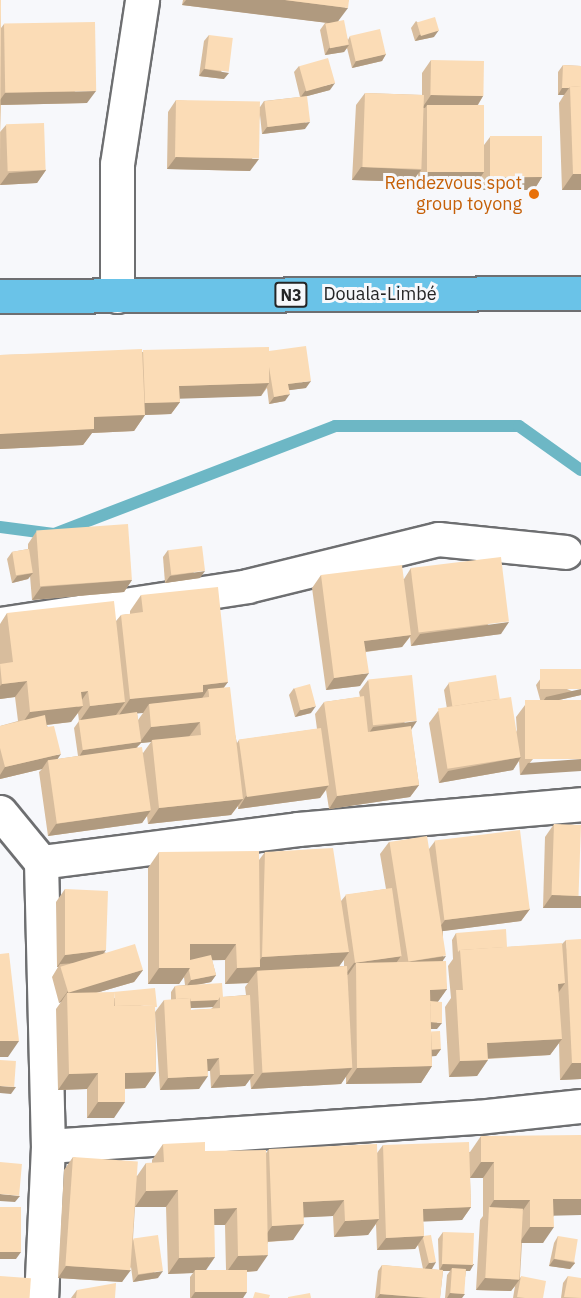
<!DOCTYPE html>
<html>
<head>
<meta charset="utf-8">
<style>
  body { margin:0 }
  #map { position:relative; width:581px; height:1298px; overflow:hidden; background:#f7f8fb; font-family:"IBM Plex Sans",sans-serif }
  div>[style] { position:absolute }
  .stream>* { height:12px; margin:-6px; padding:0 6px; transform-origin:6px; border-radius:6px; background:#6db7c5 }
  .roads { filter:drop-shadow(2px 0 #6e6f71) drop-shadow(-2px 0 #6e6f71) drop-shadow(0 2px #6e6f71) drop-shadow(0 -2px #6e6f71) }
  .minor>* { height:33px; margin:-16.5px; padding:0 16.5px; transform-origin:16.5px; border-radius:16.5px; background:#fff }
  .trunk>* { height:33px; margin:-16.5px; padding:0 16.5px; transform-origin:16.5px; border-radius:16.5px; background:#6ac3e8 }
  .wall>* { inset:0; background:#d8bd9d }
  .shaded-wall>* { inset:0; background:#b09a7f }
  .building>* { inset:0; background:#fbdcb6; transform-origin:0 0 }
  .dots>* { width:16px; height:16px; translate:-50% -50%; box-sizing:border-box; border:3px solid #f7f8fb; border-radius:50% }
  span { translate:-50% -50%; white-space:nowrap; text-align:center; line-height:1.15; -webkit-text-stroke:6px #f7f8fb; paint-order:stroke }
  .shield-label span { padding:2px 4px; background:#f7f8fb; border:2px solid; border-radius:4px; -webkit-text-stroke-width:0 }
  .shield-label { font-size:16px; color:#242526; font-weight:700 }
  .food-label { font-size:18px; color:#c56008 }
  .right { translate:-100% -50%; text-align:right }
  .street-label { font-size:18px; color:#242526 }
</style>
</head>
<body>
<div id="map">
  <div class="stream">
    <i style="left:0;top:527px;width:54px;rotate:7.4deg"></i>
    <i style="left:54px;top:534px;width:301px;rotate:-21deg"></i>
    <i style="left:335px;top:426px;width:184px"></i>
    <i style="left:519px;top:426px;width:76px;rotate:35.4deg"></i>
  </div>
  <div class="roads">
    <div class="minor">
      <i style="left:117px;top:296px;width:132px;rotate:-90deg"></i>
      <i style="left:117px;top:164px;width:166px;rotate:-81.3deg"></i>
      <i style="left:0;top:624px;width:250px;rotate:-8.7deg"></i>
      <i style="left:247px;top:586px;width:197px;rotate:-13.8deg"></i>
      <i style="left:438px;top:539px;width:128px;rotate:5.8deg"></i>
      <i style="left:0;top:812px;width:65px;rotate:50.6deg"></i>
      <i style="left:41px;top:862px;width:259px;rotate:-7.3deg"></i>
      <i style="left:298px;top:829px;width:284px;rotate:-5deg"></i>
      <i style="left:41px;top:862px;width:284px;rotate:88.6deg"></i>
      <i style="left:48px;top:1146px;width:152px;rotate:92.6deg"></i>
      <i style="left:48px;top:1146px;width:431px;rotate:-3.9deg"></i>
      <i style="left:478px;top:1117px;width:104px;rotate:-6.1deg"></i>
    </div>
    <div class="trunk">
      <i style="left:0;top:296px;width:581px;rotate:-0.3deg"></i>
    </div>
  </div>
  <div class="wall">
    <i style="clip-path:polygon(0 0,1px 28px,4px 24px,87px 103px,1px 105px,0 132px,6px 125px,46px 170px,37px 183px,0 185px)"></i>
    <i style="clip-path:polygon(183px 0,349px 0,338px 21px,348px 40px,350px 36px,386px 54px,382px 61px,352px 68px,347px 48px,344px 52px,325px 55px,320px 30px,325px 23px,329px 23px,182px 5px)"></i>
    <i style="clip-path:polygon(416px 21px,434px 37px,415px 41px,411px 28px)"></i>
    <i style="clip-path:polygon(209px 35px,224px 79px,199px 76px,204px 41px)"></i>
    <i style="clip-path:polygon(431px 60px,483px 96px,478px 105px,484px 145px,490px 137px,542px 177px,534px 190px,482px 190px,482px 176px,476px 184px,418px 185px,418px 173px,412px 182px,352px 180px,356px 105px,365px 93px,422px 95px,422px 73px)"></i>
    <i style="clip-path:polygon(563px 65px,581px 66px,581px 190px,562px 190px,559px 103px,564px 95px,558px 95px,558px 72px)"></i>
    <i style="clip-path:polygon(299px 66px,330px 90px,307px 96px,305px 129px,262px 134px,260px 115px,250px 171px,167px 169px,168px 112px,176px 100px,260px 107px,264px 101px,300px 97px,294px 72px)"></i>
    <i style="clip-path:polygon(269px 351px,306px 388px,289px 390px,285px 401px,269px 404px,267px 388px,261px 396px,180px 398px,180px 402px,171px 414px,145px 415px,134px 431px,92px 433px,83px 445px,0 449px,0 355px,142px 352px)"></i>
    <i style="clip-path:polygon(36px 532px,132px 580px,124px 592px,32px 600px,30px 576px,28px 579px,12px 583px,7px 559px,12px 552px,28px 549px,28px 544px)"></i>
    <i style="clip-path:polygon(168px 550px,200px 578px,165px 583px,163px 557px)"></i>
    <i style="clip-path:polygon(411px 568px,501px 634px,411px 646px,410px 637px,402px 647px,366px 652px,360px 686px,326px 690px,312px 588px,321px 575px,404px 579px)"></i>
    <i style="clip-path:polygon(evenodd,141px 595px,228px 682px,224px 687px,237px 743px,239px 740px,317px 729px,315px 714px,324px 702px,360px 697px,359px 692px,368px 680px,411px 730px,419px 785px,410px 797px,329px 809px,326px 790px,320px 798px,238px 809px,238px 806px,231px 815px,148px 824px,147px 816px,142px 823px,48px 836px,39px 772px,42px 769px,0 779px,0 726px,18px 721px,15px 697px,0 699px,0 624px,7px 613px,116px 621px,121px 615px,130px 614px,130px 611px,141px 595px,78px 713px,79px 721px,74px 728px,78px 756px,58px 759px,47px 725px,71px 722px,78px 713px,141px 595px,137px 713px,143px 713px,138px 720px,137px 713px,141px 595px,151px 742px,143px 753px,137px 747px,141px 743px,151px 742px)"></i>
    <i style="clip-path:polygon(541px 678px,581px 695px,546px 703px,581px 700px,520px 775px,519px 761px,513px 770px,439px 783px,429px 723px,438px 711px,447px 709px,444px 690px,449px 683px,500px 699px,517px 732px,516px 717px,525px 705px,541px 703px,536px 685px)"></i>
    <i style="clip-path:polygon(294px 688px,311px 713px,295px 717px,289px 695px)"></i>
    <i style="clip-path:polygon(554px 824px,581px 908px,543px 908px,545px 837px)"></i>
    <i style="clip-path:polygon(evenodd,435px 841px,530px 909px,521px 921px,443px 931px,443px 961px,447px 989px,438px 1001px,437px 1029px,431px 1029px,431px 1032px,441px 1049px,436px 1056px,432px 1056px,432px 1066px,421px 1083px,346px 1084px,346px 1076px,341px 1084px,251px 1089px,250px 1079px,245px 1086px,211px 1088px,210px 1071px,208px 1071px,199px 1089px,160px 1090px,155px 1014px,156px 1072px,145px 1088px,125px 1089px,114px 1118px,87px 1118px,87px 1089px,58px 1090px,56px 1009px,61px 1002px,59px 1003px,52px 977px,58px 967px,57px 967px,56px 902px,65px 889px,104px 952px,143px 970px,134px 982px,96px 993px,155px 1009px,155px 1012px,164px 1000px,171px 1000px,171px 992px,175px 986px,185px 985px,184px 977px,179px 984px,148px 984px,148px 868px,159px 852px,259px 860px,265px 852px,341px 901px,346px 895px,386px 889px,380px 854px,389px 842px,429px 849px,435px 841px,212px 960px,225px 960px,225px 984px,248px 983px,245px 987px,246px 995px,223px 997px,197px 985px,211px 982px,216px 975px,212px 960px,435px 841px,344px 960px,344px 966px,339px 966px,344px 960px,435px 841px,213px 1007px,211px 1009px,191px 1010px,191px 1008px,213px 1007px)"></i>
    <i style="clip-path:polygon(456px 933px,507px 947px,562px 944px,566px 940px,581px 1079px,560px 1080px,559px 1043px,550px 1055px,488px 1059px,477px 1076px,449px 1077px,445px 1007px,451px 998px,448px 966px,453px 959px,452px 940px)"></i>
    <i style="clip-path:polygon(evenodd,481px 1136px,554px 1215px,543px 1243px,522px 1243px,520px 1277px,543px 1298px,513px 1298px,515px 1286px,511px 1291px,476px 1290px,480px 1220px,483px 1216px,483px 1178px,470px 1178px,471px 1207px,462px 1220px,423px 1221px,424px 1236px,432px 1269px,429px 1269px,439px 1270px,438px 1239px,443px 1232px,470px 1271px,466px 1271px,462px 1298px,445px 1298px,447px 1275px,450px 1271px,443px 1271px,440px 1298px,375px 1298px,378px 1271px,382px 1265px,423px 1269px,418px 1245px,415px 1249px,377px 1250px,376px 1224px,368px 1235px,334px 1237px,333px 1216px,304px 1217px,293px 1240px,268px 1242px,257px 1271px,247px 1272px,243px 1298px,190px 1298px,190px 1277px,193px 1273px,168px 1274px,166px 1207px,135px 1207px,133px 1239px,158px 1278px,133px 1282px,131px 1267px,122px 1282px,58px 1278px,64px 1170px,73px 1157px,137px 1176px,146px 1163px,152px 1163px,152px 1160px,163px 1144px,205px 1151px,266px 1153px,269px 1149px,377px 1153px,383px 1145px,470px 1152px,481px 1136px,214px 1225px,225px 1225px,226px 1270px,206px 1270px,214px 1225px)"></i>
    <i style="clip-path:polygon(558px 1236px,575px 1263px,570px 1269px,549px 1266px,554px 1243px)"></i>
    <i style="clip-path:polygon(568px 1276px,581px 1298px,561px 1298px,563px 1283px)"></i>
    <i style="clip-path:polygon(77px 1290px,115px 1298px,71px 1298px)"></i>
  </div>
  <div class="shaded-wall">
    <i style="clip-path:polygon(186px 0,285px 0,348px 8px,336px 24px,182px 5px)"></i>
    <i style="clip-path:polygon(439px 30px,434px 37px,415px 41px,419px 35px)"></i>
    <i style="clip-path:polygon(349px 45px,344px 52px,325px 55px,329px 48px)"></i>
    <i style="clip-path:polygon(386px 54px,382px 61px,352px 68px,356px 61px)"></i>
    <i style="clip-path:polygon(204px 69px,229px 73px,224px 79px,199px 76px)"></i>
    <i style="clip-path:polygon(335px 83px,330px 90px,300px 98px,305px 91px)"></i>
    <i style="clip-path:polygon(562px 88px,569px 88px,564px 95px,558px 95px)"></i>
    <i style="clip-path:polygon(96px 91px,87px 103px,0 105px,0 100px,5px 93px)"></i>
    <i style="clip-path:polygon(431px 95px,483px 96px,475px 109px,427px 105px,425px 108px,422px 108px)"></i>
    <i style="clip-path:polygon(310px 122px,305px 129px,262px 134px,267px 127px)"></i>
    <i style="clip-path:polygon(176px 157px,259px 159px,250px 171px,167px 169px)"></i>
    <i style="clip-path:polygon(361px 167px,421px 170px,412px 182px,352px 180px)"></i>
    <i style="clip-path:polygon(46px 170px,37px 183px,0 185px,9px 173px)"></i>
    <i style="clip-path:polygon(427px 172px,484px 172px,476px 184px,418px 185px)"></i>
    <i style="clip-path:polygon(573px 174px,581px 174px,581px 190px,562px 190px)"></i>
    <i style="clip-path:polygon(542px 177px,534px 190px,482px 190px,491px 178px)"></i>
    <i style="clip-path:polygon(311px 381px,306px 388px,283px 391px,288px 384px)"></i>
    <i style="clip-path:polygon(269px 383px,261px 396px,171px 399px,179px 386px)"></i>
    <i style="clip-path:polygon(290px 394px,285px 401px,269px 404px,274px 397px)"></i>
    <i style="clip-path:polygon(180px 402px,171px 414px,145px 415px,134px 431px,92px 433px,83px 445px,0 449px,0 434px,94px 417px,145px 403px)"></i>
    <i style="clip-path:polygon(205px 571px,200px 578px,165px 583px,170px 576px)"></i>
    <i style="clip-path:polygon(33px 573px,28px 579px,12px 583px,17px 576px)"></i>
    <i style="clip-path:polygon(132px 580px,124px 592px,32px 600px,41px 587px)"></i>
    <i style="clip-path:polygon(509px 622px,501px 634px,411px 646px,420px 634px)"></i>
    <i style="clip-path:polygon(411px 635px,402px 647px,355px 653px,364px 641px)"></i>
    <i style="clip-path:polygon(369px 673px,360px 686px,326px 690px,334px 678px)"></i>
    <i style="clip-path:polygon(27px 681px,15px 697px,0 699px,0 686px,2px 684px)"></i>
    <i style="clip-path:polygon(228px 682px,216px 698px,209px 697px,208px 689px,201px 700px,149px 704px,143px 713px,119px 715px,130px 699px,203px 685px)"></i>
    <i style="clip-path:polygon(581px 689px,581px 695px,541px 704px,546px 697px)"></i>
    <i style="clip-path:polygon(88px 691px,77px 707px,83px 706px,71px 722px,19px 728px,30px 712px,81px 692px)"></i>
    <i style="clip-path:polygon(125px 702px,114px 718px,79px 722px,90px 706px)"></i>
    <i style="clip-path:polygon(316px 706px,311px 713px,295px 717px,300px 710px)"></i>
    <i style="clip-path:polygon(417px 721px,409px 733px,365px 739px,373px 727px)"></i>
    <i style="clip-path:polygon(200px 722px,188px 738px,152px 740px,151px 742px,141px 743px,136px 748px,79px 757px,83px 750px,140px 742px,151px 727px)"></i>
    <i style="clip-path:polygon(61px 754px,53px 766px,48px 760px,42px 769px,0 779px,0 775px,5px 767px)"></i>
    <i style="clip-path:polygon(521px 757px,513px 770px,439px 783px,448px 771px)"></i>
    <i style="clip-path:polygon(581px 759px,581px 771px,520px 775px,528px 763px)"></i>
    <i style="clip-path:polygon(329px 785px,320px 798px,238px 809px,246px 796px)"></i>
    <i style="clip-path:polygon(419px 785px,410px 797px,329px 809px,337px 796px)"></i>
    <i style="clip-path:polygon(243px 799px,231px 815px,148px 824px,159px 808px)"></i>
    <i style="clip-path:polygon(151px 810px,142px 823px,48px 836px,56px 824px)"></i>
    <i style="clip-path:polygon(552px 895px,581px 896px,581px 908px,543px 908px)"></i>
    <i style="clip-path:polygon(530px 909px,521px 921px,436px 932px,445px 920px)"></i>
    <i style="clip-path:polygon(190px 944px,236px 944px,225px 960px,179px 961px)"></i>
    <i style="clip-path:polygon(106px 950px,97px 962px,60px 964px,58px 967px,57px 967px,65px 955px)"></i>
    <i style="clip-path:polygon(349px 952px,338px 968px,257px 971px,248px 983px,225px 984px,237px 968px,255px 967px,262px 957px)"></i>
    <i style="clip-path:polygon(401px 956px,392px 969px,356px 963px,348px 975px,345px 975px,354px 963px)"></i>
    <i style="clip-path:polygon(446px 956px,438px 968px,407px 962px)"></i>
    <i style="clip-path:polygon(159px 968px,190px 968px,179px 984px,148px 984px)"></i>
    <i style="clip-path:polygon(143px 970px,134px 982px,68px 1001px,67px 993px,61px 1002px,59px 1003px,68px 991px)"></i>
    <i style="clip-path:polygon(216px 975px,211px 982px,186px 987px,191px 980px)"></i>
    <i style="clip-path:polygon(565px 983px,554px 999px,558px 984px)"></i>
    <i style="clip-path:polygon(447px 989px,435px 1006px,427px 1006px,430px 990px)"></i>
    <i style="clip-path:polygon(218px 1000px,213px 1007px,172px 1009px,176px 1002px)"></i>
    <i style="clip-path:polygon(426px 1022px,442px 1023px,437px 1029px,422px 1029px)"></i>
    <i style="clip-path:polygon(562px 1039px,550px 1055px,476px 1059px,487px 1043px)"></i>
    <i style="clip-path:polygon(0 1041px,19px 1041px,8px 1057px,0 1057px)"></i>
    <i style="clip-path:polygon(441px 1049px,436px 1056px,424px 1057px,429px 1050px)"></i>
    <i style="clip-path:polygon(219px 1058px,210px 1071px,198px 1071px,207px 1059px)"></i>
    <i style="clip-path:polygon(488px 1060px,477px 1076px,449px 1077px,460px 1061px)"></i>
    <i style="clip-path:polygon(572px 1063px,581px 1063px,581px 1079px,560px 1080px)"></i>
    <i style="clip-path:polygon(432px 1066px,421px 1083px,346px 1084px,357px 1068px)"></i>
    <i style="clip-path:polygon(352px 1068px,341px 1084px,251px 1089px,262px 1073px)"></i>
    <i style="clip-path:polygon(156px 1072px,145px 1088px,113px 1089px,125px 1073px)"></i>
    <i style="clip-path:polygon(98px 1073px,87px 1089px,58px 1090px,69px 1074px)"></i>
    <i style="clip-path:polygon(254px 1074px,245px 1086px,211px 1088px,220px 1075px)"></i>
    <i style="clip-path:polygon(208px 1076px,199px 1089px,160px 1090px,168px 1078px)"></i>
    <i style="clip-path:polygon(0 1086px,16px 1087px,11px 1094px,0 1093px)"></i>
    <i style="clip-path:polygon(98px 1102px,125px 1102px,114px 1118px,87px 1118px)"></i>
    <i style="clip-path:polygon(481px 1162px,494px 1162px,483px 1178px,470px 1178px)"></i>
    <i style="clip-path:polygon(178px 1190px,166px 1207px,135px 1207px,146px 1191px)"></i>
    <i style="clip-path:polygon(0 1194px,20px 1196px,15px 1202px,0 1201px)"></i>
    <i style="clip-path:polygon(553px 1199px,581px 1199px,581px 1215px,542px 1216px)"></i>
    <i style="clip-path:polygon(344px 1200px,333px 1216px,292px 1218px,303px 1202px)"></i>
    <i style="clip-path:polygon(494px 1200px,530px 1200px,519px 1216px,489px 1208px)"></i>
    <i style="clip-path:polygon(471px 1207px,462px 1220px,414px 1222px,423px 1209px)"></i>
    <i style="clip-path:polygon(237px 1208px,225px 1225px,203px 1225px,214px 1209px)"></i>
    <i style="clip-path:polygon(379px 1219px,368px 1235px,334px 1237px,345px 1221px)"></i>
    <i style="clip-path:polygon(304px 1224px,293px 1240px,261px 1242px,272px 1226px)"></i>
    <i style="clip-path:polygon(530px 1227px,554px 1227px,543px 1243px,519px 1243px)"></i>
    <i style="clip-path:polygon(424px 1236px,415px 1249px,377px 1250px,386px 1238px)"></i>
    <i style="clip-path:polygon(0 1252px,21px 1252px,16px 1259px,0 1259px)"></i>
    <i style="clip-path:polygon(268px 1255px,257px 1271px,226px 1273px,238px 1256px)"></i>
    <i style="clip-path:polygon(215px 1257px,204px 1273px,195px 1270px,193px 1273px,168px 1274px,179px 1258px)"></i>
    <i style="clip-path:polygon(554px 1259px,575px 1263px,570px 1269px,549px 1266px)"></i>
    <i style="clip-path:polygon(436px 1262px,432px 1269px,424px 1270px,429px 1263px)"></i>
    <i style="clip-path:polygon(443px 1264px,474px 1264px,470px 1271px,452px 1271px,452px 1268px,450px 1271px,439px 1271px)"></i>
    <i style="clip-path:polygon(66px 1266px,131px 1270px,122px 1282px,58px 1278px)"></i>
    <i style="clip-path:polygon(163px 1271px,158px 1278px,133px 1282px,138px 1275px)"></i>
    <i style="clip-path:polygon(485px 1278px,520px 1279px,511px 1291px,476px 1290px)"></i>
    <i style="clip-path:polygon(195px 1292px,247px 1292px,243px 1298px,191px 1298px)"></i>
    <i style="clip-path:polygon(450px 1293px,465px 1294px,462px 1298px,447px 1298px)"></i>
    <i style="clip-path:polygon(380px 1294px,429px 1298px,377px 1298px)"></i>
  </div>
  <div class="building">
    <i style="clip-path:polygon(0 0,1px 0,0 164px)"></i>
    <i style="clip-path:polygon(285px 0,349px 0,348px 8px)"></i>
    <i style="left:435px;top:17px;width:14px;height:19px;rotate:73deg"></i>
    <i style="left:344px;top:20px;width:25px;height:19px;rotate:79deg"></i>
    <i style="left:95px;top:22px;width:69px;height:91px;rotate:89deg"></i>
    <i style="left:380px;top:29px;width:26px;height:31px;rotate:77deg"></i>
    <i style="left:209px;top:35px;width:24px;height:34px;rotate:7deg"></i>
    <i style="left:328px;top:58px;width:26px;height:30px;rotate:74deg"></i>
    <i style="left:431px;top:60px;width:53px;height:35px;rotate:1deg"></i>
    <i style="clip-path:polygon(563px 65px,581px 66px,581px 86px,570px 87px,569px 88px,562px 88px)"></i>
    <i style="clip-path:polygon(581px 86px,581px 174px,573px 174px,570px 87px)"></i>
    <i style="left:365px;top:93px;width:59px;height:74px;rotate:2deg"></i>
    <i style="left:307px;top:96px;width:26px;height:43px;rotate:83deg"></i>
    <i style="left:176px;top:100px;width:84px;height:57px;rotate:1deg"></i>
    <i style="left:427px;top:105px;width:57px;height:67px"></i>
    <i style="left:44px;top:123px;width:47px;height:38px;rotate:88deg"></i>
    <i style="left:542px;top:136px;width:41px;height:52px;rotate:90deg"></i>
    <i style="clip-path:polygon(306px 346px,311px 381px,288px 384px,290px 394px,274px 397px,269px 367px,269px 351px)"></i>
    <i style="clip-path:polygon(269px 347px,269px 383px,179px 386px,180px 402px,145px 403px,143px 350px)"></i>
    <i style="clip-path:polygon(142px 349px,145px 415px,94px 417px,94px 429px,0 434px,0 355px)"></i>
    <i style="left:128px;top:524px;width:56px;height:92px;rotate:86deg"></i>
    <i style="left:202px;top:546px;width:25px;height:34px;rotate:83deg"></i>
    <i style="left:29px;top:549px;width:24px;height:17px;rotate:81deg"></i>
    <i style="left:501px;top:557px;width:65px;height:91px;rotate:83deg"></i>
    <i style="clip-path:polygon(402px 565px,411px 635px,364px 641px,369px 673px,334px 678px,321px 575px)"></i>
    <i style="clip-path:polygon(218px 587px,228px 682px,203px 685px,203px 692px,130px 699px,121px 615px,143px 612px,141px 595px)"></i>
    <i style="clip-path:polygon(114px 601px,125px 702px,90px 706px,88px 691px,81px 692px,83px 706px,30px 712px,27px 681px,2px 684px,0 664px,13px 662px,7px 613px)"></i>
    <i style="left:581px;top:669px;width:20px;height:41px;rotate:90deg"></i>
    <i style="left:412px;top:675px;width:46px;height:44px;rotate:84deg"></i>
    <i style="left:496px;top:675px;width:24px;height:48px;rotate:81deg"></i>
    <i style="left:310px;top:684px;width:23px;height:16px;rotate:75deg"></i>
    <i style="clip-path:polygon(230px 687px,243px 799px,159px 808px,152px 740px,201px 735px,200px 722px,151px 727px,149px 704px,209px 697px,208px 689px)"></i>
    <i style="clip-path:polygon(364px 696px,368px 732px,411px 726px,419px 785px,337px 796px,324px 702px)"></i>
    <i style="left:511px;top:697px;width:61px;height:74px;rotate:81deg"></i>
    <i style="left:581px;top:700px;width:59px;height:56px;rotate:90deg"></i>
    <i style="left:137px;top:712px;width:30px;height:59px;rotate:82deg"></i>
    <i style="clip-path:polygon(45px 715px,47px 727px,54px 726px,61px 754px,5px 767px,0 748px,0 726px)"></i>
    <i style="left:321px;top:728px;width:58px;height:83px;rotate:82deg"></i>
    <i style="left:142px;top:747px;width:64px;height:95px;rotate:82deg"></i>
    <i style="left:554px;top:824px;width:27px;height:71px;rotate:2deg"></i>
    <i style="left:520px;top:830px;width:80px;height:86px;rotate:83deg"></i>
    <i style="left:427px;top:836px;width:121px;height:38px;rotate:81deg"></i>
    <i style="clip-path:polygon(333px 848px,349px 952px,262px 957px,265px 852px)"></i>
    <i style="clip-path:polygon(259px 851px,260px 967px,237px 968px,236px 944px,190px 944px,190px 968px,159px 968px,159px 852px)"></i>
    <i style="left:392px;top:888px;width:69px;height:47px;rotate:82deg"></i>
    <i style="clip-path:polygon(65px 889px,108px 891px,106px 950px,65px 955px)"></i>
    <i style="clip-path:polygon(506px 929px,507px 947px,460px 950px,458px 952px,456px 933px)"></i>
    <i style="clip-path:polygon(581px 939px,581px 1063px,572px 1063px,566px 940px)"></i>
    <i style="clip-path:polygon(562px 943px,565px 983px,558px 984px,562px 1039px,487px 1043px,488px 1060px,460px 1061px,456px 990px,463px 990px,460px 950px)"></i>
    <i style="left:135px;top:944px;width:27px;height:78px;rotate:73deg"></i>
    <i style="clip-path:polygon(9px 953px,19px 1041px,0 1041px,0 954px)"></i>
    <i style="clip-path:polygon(211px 955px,216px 975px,191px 980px,189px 970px,190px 968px,190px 960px)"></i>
    <i style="clip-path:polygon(446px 961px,447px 989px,430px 990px,432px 1066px,357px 1068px,356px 963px)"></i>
    <i style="left:347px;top:966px;width:102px;height:90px;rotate:87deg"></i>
    <i style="clip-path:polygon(222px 983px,223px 997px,220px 997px,218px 1000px,191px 1001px,190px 998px,176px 999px,175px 986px)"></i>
    <i style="clip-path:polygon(155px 988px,157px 1007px,155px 1007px,155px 1005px,115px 1006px,114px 992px,113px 992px)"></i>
    <i style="clip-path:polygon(114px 992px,114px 1006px,155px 1005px,156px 1072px,125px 1073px,125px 1102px,98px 1102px,98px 1073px,69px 1074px,67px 993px)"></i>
    <i style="clip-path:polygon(250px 995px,254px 1074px,220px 1075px,219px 1058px,207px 1059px,208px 1076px,168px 1078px,164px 1000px,190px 998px,191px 1010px,220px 1008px,220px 997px)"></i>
    <i style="clip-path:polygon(430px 1001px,442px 1002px,442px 1023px,431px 1022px)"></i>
    <i style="left:440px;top:1031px;width:18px;height:9px;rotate:87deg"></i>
    <i style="left:0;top:1060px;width:16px;height:26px;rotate:4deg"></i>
    <i style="clip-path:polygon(581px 1135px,581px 1199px,553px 1199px,554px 1227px,530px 1227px,530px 1200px,494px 1200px,494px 1162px,481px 1162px,481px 1136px)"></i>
    <i style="clip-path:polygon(205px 1142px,205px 1151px,266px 1150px,268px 1255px,238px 1256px,237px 1208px,214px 1209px,215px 1257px,179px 1258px,178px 1190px,146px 1191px,146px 1163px,164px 1162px,163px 1144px)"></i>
    <i style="clip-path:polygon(469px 1142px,471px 1207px,423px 1209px,424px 1236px,386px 1238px,383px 1145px)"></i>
    <i style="clip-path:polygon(377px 1144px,379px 1219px,345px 1221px,344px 1200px,303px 1202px,304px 1224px,272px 1226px,269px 1149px)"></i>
    <i style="left:73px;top:1157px;width:65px;height:109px;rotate:4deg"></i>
    <i style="left:0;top:1162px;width:22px;height:32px;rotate:5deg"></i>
    <i style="left:0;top:1207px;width:21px;height:45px"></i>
    <i style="left:489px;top:1207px;width:34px;height:71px;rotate:3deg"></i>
    <i style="left:443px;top:1232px;width:31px;height:32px;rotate:2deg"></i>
    <i style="left:158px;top:1235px;width:36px;height:25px;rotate:82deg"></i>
    <i style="clip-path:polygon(431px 1235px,436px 1262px,429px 1263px,423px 1238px,424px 1236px,423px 1236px)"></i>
    <i style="left:558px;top:1236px;width:20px;height:23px;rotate:9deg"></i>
    <i style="clip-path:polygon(382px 1265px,443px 1270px,440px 1298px,429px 1298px,380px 1294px)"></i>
    <i style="left:452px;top:1268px;width:14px;height:25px;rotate:4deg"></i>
    <i style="left:195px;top:1270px;width:52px;height:22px"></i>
    <i style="left:0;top:1276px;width:31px;height:22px;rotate:4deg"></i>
    <i style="clip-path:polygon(521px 1276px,546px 1281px,543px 1298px,525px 1298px,517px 1297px)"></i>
    <i style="clip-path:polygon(568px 1276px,581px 1278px,581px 1298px,564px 1297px)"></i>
    <i style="clip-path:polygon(116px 1283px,115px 1298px,76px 1298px,77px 1290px)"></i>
    <i style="clip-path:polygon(255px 1292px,270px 1295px,269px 1298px,253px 1298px)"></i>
    <i style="clip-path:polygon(310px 1293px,311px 1298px,288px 1298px,288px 1297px)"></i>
  </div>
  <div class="dots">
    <i style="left:534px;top:194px;background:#e8710a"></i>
  </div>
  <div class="shield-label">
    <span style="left:291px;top:295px">N3</span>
  </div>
  <div class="food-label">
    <span class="right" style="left:522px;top:194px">Rendezvous spot<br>group toyong</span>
  </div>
  <div class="street-label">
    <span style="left:380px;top:294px">Douala-Limbé</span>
  </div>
</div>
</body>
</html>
